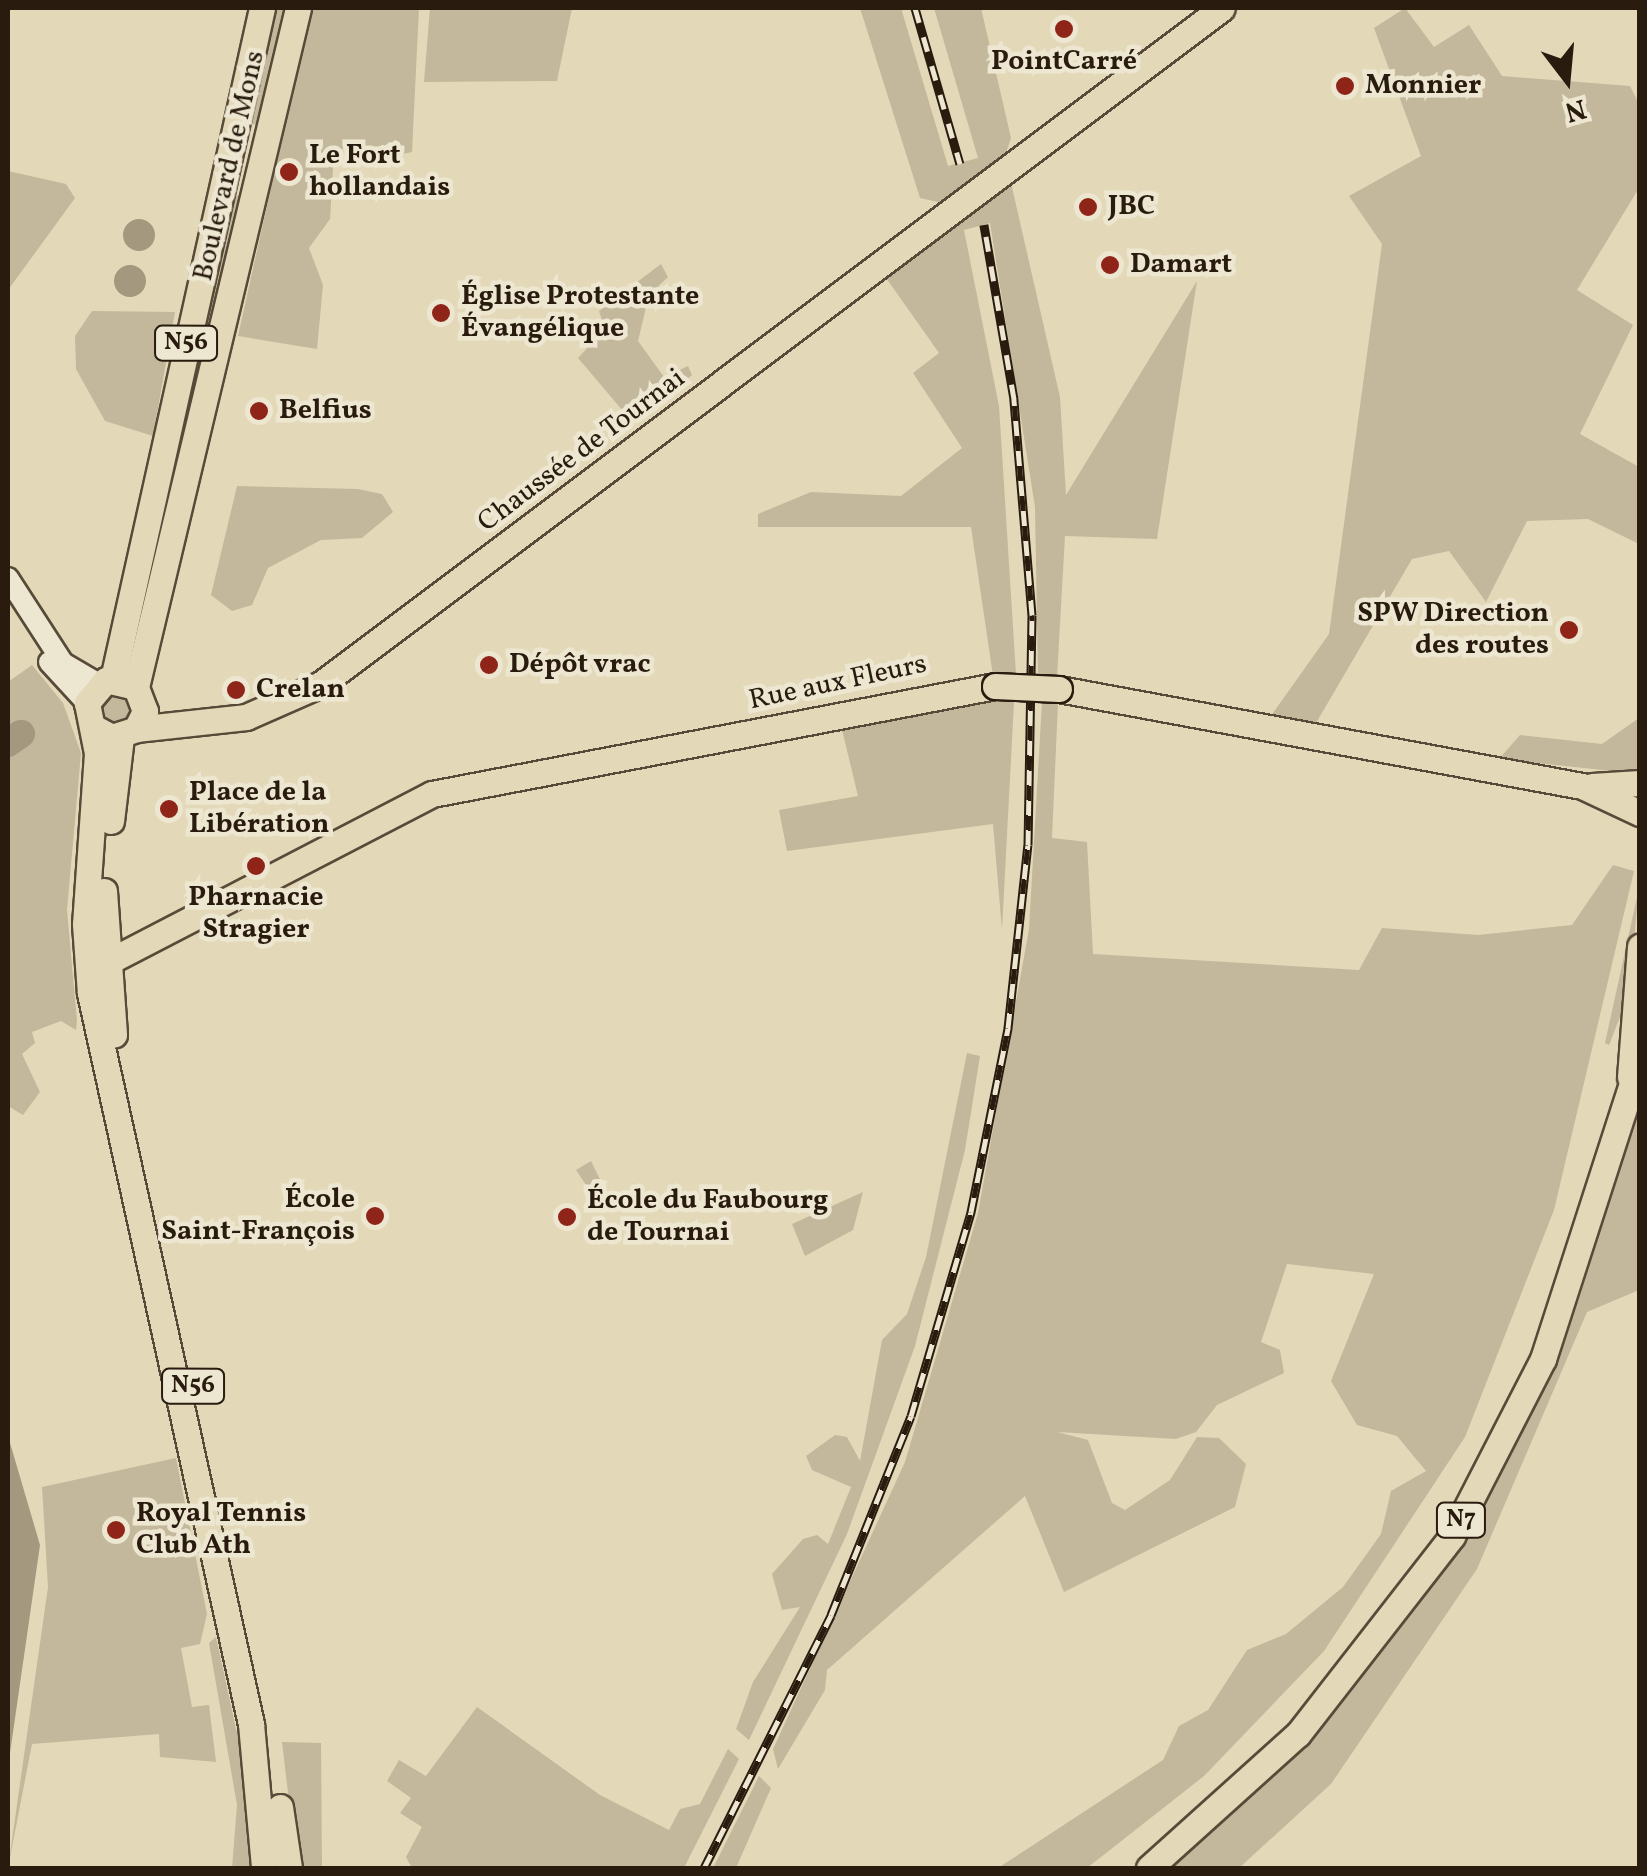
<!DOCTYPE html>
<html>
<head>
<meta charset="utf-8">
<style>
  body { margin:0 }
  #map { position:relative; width:1647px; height:1876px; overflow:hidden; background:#e3d8b8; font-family:Vollkorn,serif }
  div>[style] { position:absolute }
  .green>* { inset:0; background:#c3b89b }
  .water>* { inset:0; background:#a4987e }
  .round { border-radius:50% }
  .river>* { height:28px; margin:-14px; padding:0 14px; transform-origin:14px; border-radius:14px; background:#a4987e }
  .roads { filter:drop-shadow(2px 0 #584a38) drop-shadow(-2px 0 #584a38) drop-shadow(0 2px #584a38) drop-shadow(0 -2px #584a38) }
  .minor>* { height:20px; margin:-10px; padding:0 10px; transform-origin:10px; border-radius:10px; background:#ede6d1 }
  .major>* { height:25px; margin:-12.5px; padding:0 12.5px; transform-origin:12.5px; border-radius:12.5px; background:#e3d8b8 }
  .rail>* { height:9px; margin-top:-4.5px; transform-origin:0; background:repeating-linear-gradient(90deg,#ede6d1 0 15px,#291b0e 0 30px); box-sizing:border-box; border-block:2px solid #291b0e }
  .bridges { filter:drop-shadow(2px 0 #291b0e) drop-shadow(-2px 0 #291b0e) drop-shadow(0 2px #291b0e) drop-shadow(0 -2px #291b0e) }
  .major-bridge>* { height:25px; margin:-12.5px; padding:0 12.5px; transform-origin:12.5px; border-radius:12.5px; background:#e3d8b8 }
  .dots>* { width:28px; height:28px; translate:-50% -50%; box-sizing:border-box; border:5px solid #ede6d1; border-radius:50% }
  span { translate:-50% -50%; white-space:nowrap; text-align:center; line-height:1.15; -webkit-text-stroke:9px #ede6d1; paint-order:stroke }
  .shield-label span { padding:2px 8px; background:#ede6d1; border:2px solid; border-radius:8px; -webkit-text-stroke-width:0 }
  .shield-label { font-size:25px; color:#291b0e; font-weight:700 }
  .poi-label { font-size:28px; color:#291b0e; font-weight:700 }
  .left { translate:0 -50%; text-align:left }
  .right { translate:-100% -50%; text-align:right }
  .street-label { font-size:28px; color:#291b0e }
  .frame { position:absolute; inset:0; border:10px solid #291b0e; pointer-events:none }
  .north { position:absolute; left:1517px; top:30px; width:100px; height:100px; -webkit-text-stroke:8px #ede6d1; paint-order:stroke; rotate:164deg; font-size:28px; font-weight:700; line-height:40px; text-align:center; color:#291b0e }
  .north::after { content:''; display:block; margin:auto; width:35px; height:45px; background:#291b0e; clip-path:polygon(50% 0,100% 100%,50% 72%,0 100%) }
</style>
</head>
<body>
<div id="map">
  <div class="green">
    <i style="clip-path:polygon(269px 8px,292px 8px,266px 127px,239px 121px)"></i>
    <i style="clip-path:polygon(311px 8px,419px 8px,412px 152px,383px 158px,360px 142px,334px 152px,330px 219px,309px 248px,323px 285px,317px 349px,238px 336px)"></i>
    <i style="clip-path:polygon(430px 8px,572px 8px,557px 81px,424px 82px)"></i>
    <i style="clip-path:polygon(860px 8px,901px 8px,948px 166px,978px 158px,934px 8px,981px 8px,1011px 138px,1005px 156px,942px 203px,920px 198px)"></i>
    <i style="clip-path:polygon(1405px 8px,1434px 47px,1469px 25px,1502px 76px,1630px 86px,1639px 104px,1639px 188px,1577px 290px,1633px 325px,1580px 434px,1639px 467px,1639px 544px,1588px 519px,1527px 521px,1486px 602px,1449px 551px,1412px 559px,1309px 735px,1263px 727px,1329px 634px,1382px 244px,1349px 196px,1421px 156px,1374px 28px)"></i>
    <i style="clip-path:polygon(8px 171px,66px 184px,75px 198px,8px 290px)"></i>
    <i style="clip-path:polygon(1011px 183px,1060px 397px,1066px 495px,1197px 281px,1157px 539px,1065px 536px,1057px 677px,1038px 674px,1035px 507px,990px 223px,964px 230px,999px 406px,1016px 674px,993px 676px,971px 527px,758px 527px,758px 514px,811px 492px,901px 496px,962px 448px,913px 373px,939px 353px,884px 275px)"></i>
    <i style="clip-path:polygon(223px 192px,239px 196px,233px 236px,136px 666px,122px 662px)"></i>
    <i style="clip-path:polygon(661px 264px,668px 277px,649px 295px,638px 341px,664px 377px,688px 366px,692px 375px,644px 417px,629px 418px,578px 358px,605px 329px,599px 311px)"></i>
    <i style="clip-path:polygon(92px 311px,175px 312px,153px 436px,105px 421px,76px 369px,75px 336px)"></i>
    <i style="clip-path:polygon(237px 486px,358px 489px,382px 494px,393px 512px,362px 538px,321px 540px,268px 568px,252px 605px,232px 611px,211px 595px)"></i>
    <i style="clip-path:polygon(32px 665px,63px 703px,81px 753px,67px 910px,77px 1021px,76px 1030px,61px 1021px,32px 1032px,35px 1043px,22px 1054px,40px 1092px,23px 1115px,8px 1106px,8px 682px)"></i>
    <i style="clip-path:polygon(108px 689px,133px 696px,132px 722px,103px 724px,97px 699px)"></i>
    <i style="clip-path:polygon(920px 697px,1014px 702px,1002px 930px,993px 824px,787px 851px,779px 810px,858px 796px,838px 713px)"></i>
    <i style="clip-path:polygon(1042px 702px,1058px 703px,1052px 838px,1087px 842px,1093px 954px,1359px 970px,1382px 928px,1478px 935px,1572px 925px,1613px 865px,1634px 871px,1554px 1210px,1465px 1437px,1324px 1651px,1204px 1776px,1087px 1868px,1001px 1866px,1163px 1760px,1179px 1726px,1208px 1710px,1247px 1650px,1286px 1634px,1343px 1587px,1381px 1534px,1391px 1491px,1426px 1471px,1397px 1436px,1357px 1425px,1331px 1381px,1374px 1274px,1287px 1264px,1261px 1342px,1280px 1350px,1284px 1373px,1217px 1405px,1196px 1432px,1176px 1439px,1057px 1432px,1088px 1440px,1112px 1503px,1125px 1510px,1170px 1480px,1197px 1437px,1219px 1438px,1246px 1464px,1235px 1507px,1064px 1592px,1025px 1496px,827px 1670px,825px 1690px,778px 1769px,773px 1749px,905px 1462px,978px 1213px,1029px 929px)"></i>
    <i style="clip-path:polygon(1639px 718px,1640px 774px,1499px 759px,1520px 735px,1602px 744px)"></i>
    <i style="clip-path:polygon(1639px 888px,1629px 994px,1609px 1045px,1605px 1043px)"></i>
    <i style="clip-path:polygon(967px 1053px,980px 1056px,965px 1150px,915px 1346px,847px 1534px,749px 1740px,736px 1729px,753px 1682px,800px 1607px,782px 1610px,772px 1574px,803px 1539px,817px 1535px,828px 1544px,851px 1487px,812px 1470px,806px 1456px,835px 1435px,847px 1437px,860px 1461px,882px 1340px,907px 1314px,926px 1257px)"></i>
    <i style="clip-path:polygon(1639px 1096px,1639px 1290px,1587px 1312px,1477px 1569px,1331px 1784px,1239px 1868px,1170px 1868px,1303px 1748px,1463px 1541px,1521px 1436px,1580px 1296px)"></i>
    <i style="clip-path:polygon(591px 1161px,611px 1202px,601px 1207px,576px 1170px)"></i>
    <i style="clip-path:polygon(863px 1192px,853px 1230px,805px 1256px,792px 1224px)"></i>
    <i style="clip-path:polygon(176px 1458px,207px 1614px,200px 1644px,181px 1648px,192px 1707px,209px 1705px,216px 1762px,160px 1757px,159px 1734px,32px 1744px,8px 1868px,48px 1587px,42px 1487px)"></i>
    <i style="clip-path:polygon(216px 1637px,252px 1802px,252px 1868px,232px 1868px,237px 1805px,209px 1643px)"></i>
    <i style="clip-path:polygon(477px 1707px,600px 1795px,669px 1830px,680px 1809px,700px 1804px,728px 1749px,739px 1759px,684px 1868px,412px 1868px,406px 1857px,422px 1827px,400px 1813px,411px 1798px,387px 1781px,399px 1760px,426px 1776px)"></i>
    <i style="clip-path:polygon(282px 1742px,321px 1743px,322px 1868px,297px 1868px)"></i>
    <i style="clip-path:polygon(759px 1776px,771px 1788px,736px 1868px,713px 1868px)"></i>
  </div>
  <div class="water">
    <i class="round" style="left:123px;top:219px;width:32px;height:32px"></i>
    <i class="round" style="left:114px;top:265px;width:32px;height:32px"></i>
    <i style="clip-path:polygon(8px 1436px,40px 1545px,8px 1767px,9px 1539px)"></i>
  </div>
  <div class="river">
    <i style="left:8px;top:743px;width:16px;rotate:-35deg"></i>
  </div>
  <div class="roads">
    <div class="minor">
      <i style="left:8px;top:578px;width:101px;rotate:57.1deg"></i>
      <i style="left:63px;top:663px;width:42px;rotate:30.3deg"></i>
      <i style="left:49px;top:662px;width:56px;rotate:47.2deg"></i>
    </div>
    <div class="major">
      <i style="left:113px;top:679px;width:687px;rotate:-77.48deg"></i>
      <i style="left:136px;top:687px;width:698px;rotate:-76.58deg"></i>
      <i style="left:1059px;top:689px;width:532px;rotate:10.51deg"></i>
      <i style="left:1582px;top:786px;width:64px;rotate:25deg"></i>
      <i style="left:95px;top:728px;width:19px;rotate:28deg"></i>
      <i style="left:112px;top:737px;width:25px;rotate:-18deg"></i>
      <i style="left:136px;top:729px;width:20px;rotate:-63deg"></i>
      <i style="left:145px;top:711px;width:26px;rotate:-111deg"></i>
      <i style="left:136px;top:687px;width:31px;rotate:-167deg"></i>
      <i style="left:106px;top:680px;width:30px;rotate:130deg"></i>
      <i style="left:87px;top:703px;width:51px;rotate:78.7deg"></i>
      <i style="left:97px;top:753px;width:171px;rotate:94deg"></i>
      <i style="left:85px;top:924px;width:69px;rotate:85.9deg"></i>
      <i style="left:90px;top:993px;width:749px;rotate:77.58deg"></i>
      <i style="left:251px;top:1724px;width:145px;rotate:84.8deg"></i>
      <i style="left:136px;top:729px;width:111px;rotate:-6.2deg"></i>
      <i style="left:246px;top:717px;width:82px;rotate:-23.7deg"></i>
      <i style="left:321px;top:684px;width:1126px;rotate:-36.88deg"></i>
      <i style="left:1592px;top:786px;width:48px;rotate:-3.6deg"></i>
      <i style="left:111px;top:821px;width:85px;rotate:-83.2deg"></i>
      <i style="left:104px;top:891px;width:144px;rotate:86deg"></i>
      <i style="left:94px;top:961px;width:10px;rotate:17deg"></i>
      <i style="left:104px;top:964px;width:369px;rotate:-27.4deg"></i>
      <i style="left:432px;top:794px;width:573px;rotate:-10.86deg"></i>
      <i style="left:1630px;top:1077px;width:131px;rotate:-85.6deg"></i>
      <i style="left:280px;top:1807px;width:62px;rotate:81.6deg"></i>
      <i style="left:1149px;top:1868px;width:200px;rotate:-42deg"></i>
      <i style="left:1298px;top:1734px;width:251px;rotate:-52.1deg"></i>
      <i style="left:1452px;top:1536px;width:199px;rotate:-62.8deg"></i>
      <i style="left:1543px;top:1359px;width:315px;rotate:-72.1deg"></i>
    </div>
  </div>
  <div class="rail">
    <i style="left:915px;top:8px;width:162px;rotate:73.9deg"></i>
    <i style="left:704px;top:1868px;width:283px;rotate:-63.3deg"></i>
    <i style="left:831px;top:1615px;width:214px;rotate:-68.1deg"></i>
    <i style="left:911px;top:1416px;width:213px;rotate:-73.6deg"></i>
    <i style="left:971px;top:1212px;width:188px;rotate:-78.6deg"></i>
    <i style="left:1008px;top:1028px;width:184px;rotate:-83.8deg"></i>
    <i style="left:1028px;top:845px;width:230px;rotate:-89deg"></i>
    <i style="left:1032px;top:615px;width:217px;rotate:-94.8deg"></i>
    <i style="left:1014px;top:399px;width:177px;rotate:-99.8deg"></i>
  </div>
  <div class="bridges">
    <div class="major-bridge">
      <i style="left:995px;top:686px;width:64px;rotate:2.7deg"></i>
    </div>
  </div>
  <div class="dots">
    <i style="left:1064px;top:29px;background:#8f2418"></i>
    <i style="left:1345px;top:86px;background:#8f2418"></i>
    <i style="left:289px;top:172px;background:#8f2418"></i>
    <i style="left:1088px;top:207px;background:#8f2418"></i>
    <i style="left:1110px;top:265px;background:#8f2418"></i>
    <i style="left:441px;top:313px;background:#8f2418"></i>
    <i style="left:259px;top:411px;background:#8f2418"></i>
    <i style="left:1569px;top:630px;background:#8f2418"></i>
    <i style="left:489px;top:665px;background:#8f2418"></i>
    <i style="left:236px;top:690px;background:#8f2418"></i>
    <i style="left:169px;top:809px;background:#8f2418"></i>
    <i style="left:256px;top:866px;background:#8f2418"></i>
    <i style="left:375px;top:1216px;background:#8f2418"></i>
    <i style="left:567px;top:1217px;background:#8f2418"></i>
    <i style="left:116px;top:1530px;background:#8f2418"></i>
  </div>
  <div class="shield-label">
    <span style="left:186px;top:343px">N56</span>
    <span style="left:193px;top:1386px">N56</span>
    <span style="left:1461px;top:1520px">N7</span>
  </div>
  <div class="poi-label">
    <span style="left:1064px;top:62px">PointCarré</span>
    <span class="left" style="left:1365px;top:86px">Monnier</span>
    <span class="left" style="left:309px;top:172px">Le Fort<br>hollandais</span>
    <span class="left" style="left:1108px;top:207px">JBC</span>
    <span class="left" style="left:1130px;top:265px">Damart</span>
    <span class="left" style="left:461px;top:313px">Église Protestante<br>Évangélique</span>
    <span class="left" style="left:279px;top:411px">Belfius</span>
    <span class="right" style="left:1549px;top:630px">SPW Direction<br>des routes</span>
    <span class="left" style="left:509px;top:665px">Dépôt vrac</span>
    <span class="left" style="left:256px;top:690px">Crelan</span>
    <span class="left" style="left:189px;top:809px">Place de la<br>Libération</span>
    <span style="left:256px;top:914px">Pharnacie<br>Stragier</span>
    <span class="right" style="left:355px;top:1216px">École<br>Saint-François</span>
    <span class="left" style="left:587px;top:1217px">École du Faubourg<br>de Tournai</span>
    <span class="left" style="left:136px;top:1530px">Royal Tennis<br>Club Ath</span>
  </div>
  <div class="street-label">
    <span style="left:230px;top:166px;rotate:-77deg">Boulevard de Mons</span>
    <span style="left:582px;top:451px;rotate:-37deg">Chaussée de Tournai</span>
    <span style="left:838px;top:683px;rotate:-12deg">Rue aux Fleurs</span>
  </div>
  <div class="frame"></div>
  <div class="north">N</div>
</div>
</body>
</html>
